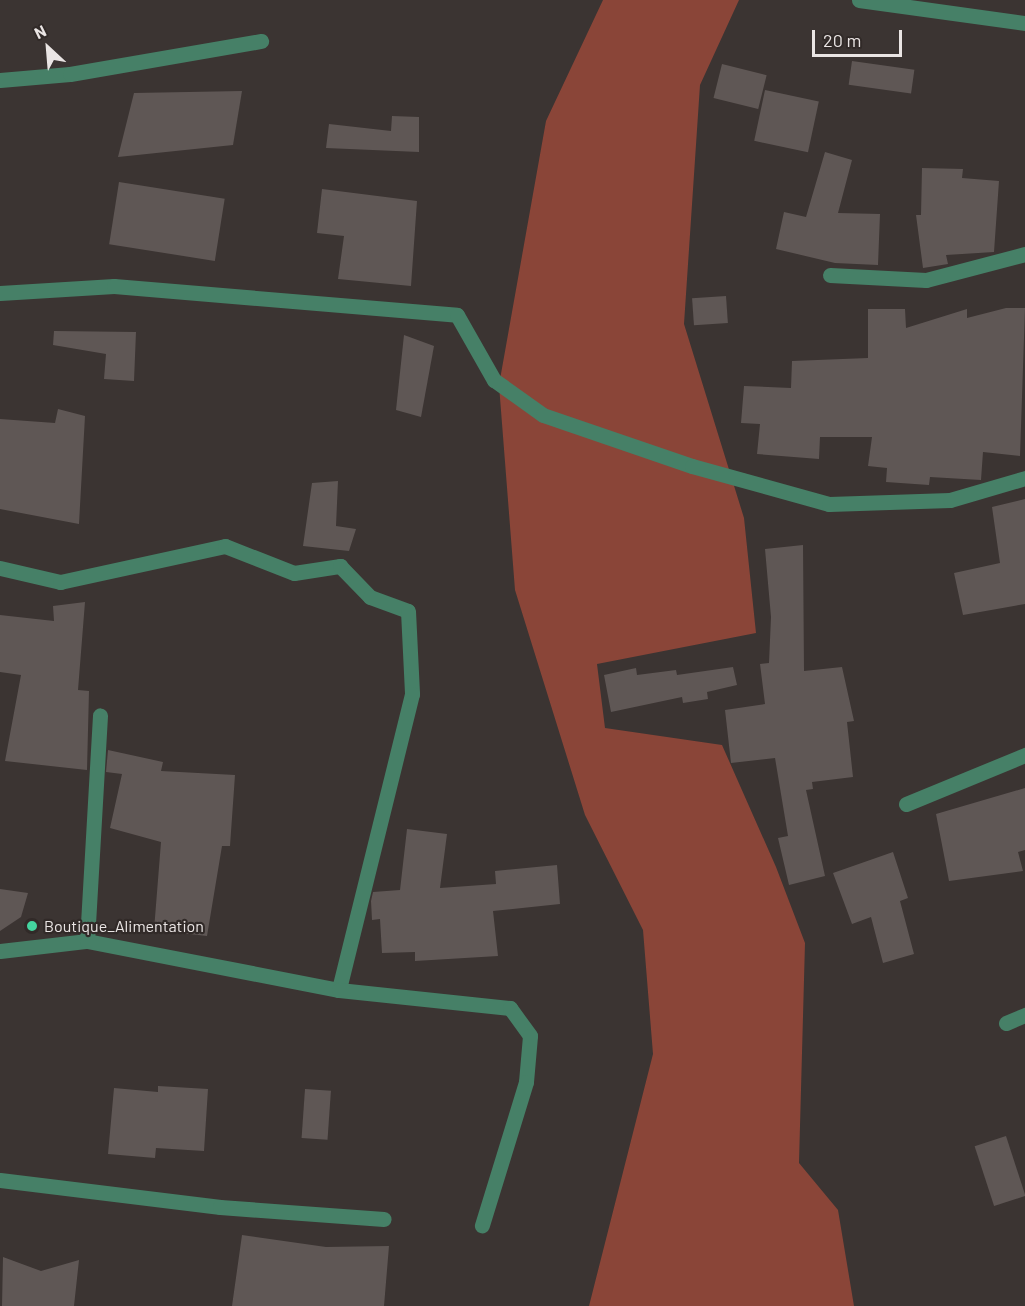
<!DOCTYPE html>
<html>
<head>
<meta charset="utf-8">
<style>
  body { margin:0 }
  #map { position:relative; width:1025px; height:1306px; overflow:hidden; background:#3b3432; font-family:Barlow,sans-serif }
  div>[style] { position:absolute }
  .green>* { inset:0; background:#8a4538 }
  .building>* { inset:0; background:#5f5755; transform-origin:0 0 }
  .minor>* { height:15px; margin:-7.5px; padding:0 7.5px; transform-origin:7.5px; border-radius:7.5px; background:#468067 }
  .dots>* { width:16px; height:16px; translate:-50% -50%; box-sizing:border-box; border:3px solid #312a28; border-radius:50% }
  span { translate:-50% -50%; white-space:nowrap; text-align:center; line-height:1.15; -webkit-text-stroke:4.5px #312a28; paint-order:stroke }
  .poi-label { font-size:16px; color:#eae5e4 }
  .left { translate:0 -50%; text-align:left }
  .north { position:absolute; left:18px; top:18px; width:60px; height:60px; -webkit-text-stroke:4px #312a28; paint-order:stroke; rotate:334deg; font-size:16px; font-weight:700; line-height:24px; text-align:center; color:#eae5e4 }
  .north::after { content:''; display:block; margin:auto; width:21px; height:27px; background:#eae5e4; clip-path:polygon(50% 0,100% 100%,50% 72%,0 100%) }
  .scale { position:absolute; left:812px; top:30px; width:90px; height:27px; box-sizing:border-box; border:3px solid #eae5e4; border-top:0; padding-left:8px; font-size:18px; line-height:21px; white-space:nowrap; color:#eae5e4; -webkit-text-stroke:4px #312a28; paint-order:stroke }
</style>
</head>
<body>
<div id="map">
  <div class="green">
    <i style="clip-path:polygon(603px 0,739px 0,700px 85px,684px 324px,744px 518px,756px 633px,597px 664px,605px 728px,722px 745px,776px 867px,805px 943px,799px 1163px,838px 1210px,854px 1306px,589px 1306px,653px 1054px,643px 930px,585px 815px,515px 590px,499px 385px,546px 121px)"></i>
  </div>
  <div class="building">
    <i style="left:852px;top:61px;width:63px;height:24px;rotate:8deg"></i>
    <i style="left:722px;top:64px;width:46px;height:35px;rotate:14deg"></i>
    <i style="left:765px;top:90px;width:55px;height:52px;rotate:12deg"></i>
    <i style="clip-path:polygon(242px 91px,233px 145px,118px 157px,134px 93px)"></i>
    <i style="clip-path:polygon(392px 116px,419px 117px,419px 152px,326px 148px,329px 124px,391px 131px)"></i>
    <i style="clip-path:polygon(825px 152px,852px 160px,838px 213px,880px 214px,878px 265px,835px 263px,776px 249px,784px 212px,806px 217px)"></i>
    <i style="clip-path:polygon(922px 168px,963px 169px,962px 178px,999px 181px,994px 252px,946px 255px,948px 264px,923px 268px,916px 215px,921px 215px)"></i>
    <i style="left:119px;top:182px;width:107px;height:63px;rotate:9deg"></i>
    <i style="clip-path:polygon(322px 189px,417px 201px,411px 286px,338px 279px,344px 236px,317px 233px)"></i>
    <i style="left:726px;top:296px;width:27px;height:34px;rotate:86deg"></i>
    <i style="clip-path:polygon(1006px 308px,1025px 308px,1020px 456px,983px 452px,981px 480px,930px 477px,929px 485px,886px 482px,887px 468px,868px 466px,872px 437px,820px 437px,819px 459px,757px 454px,760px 424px,741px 423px,744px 386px,791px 388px,792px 361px,868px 358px,868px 309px,905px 309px,906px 328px,967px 309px,967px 318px)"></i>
    <i style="clip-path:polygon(54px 331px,136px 332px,134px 381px,104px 379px,106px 354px,53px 345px)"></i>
    <i style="clip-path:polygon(404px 335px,434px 346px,421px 417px,396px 410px)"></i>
    <i style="clip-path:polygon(58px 409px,85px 416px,79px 524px,0 509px,0 419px,55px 423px)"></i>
    <i style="clip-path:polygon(338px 481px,336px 526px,356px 529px,349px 551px,303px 546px,312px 483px)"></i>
    <i style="clip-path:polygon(1025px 499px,1025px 604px,963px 615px,954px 573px,1000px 563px,992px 507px)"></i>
    <i style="clip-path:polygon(803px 545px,804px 671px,842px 667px,854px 721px,847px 722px,853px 777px,812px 782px,813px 789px,806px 790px,825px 876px,789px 885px,778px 838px,788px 836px,775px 758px,731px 763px,725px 710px,765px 704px,760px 664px,769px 663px,771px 617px,765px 549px)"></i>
    <i style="clip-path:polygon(85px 602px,78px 690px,89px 691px,87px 770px,5px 761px,21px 675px,0 672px,0 615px,54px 621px,53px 606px)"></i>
    <i style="clip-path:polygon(733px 667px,737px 685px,707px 692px,708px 699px,683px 703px,682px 697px,611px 712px,604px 675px,636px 668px,637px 675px,676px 670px,677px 675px)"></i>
    <i style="clip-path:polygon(108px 750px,163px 762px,161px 771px,235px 775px,230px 846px,222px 846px,207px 936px,154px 930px,161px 842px,110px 828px,122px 774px,106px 772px)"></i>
    <i style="clip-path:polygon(1025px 788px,1025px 850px,1018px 852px,1023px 871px,949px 881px,936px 814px)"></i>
    <i style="clip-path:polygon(407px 829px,447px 834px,440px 888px,496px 884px,495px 871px,557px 865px,560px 904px,493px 911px,498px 956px,415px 961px,415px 952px,382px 953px,380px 919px,372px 920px,371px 901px,373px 892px,400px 890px)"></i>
    <i style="clip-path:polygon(893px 852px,908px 898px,900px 901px,914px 954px,883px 963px,871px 917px,852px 924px,833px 873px)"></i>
    <i style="clip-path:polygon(0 889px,28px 893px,21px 917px,0 931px)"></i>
    <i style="clip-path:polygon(158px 1086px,208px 1089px,204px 1151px,156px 1148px,155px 1158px,108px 1154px,114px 1088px,158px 1092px)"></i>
    <i style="left:305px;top:1089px;width:26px;height:49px;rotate:4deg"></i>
    <i style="left:1006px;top:1136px;width:63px;height:33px;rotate:72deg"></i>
    <i style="clip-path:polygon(242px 1235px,326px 1247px,389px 1246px,384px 1306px,232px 1306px)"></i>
    <i style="clip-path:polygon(3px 1257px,41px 1271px,79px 1260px,74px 1306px,2px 1306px)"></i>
  </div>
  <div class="minor">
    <i style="left:859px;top:0;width:168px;rotate:7.9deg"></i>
    <i style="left:0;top:80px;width:70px;rotate:-4.9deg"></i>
    <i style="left:70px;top:74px;width:194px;rotate:-9.8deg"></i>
    <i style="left:830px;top:275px;width:96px;rotate:3deg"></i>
    <i style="left:926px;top:280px;width:102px;rotate:-14.7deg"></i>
    <i style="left:0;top:293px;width:114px;rotate:-3.5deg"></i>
    <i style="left:114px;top:286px;width:344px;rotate:4.8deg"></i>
    <i style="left:457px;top:315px;width:75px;rotate:60.4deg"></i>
    <i style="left:494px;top:380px;width:60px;rotate:35.5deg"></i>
    <i style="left:543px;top:415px;width:157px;rotate:18.9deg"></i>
    <i style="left:692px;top:466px;width:142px;rotate:15.5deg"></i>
    <i style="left:829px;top:504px;width:121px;rotate:-1.9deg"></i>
    <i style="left:950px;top:500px;width:78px;rotate:-16.3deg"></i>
    <i style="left:0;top:568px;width:62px;rotate:13.1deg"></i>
    <i style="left:60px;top:582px;width:169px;rotate:-12.3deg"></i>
    <i style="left:225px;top:546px;width:74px;rotate:21.4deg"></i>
    <i style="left:294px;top:573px;width:47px;rotate:-8.7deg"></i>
    <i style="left:340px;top:566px;width:43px;rotate:45.9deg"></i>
    <i style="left:370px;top:597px;width:40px;rotate:20.2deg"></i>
    <i style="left:408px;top:611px;width:83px;rotate:87.2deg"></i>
    <i style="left:412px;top:694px;width:305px;rotate:103.9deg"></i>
    <i style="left:906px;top:804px;width:129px;rotate:-22.4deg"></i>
    <i style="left:87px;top:941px;width:226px;rotate:-86.7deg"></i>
    <i style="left:0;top:951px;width:88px;rotate:-6.6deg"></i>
    <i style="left:87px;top:941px;width:257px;rotate:11deg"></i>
    <i style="left:339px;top:990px;width:172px;rotate:6deg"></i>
    <i style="left:510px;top:1008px;width:34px;rotate:54deg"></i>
    <i style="left:530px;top:1036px;width:46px;rotate:95deg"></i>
    <i style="left:526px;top:1082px;width:150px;rotate:107.1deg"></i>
    <i style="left:1006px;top:1023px;width:21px;rotate:-23deg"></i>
    <i style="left:0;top:1180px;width:222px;rotate:7deg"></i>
    <i style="left:220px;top:1207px;width:164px;rotate:4.2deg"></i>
  </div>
  <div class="dots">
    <i style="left:32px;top:926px;background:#44d49f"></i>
  </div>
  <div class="poi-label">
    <span class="left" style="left:44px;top:926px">Boutique_Alimentation</span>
  </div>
  <div class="north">N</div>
  <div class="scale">20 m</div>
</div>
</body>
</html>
